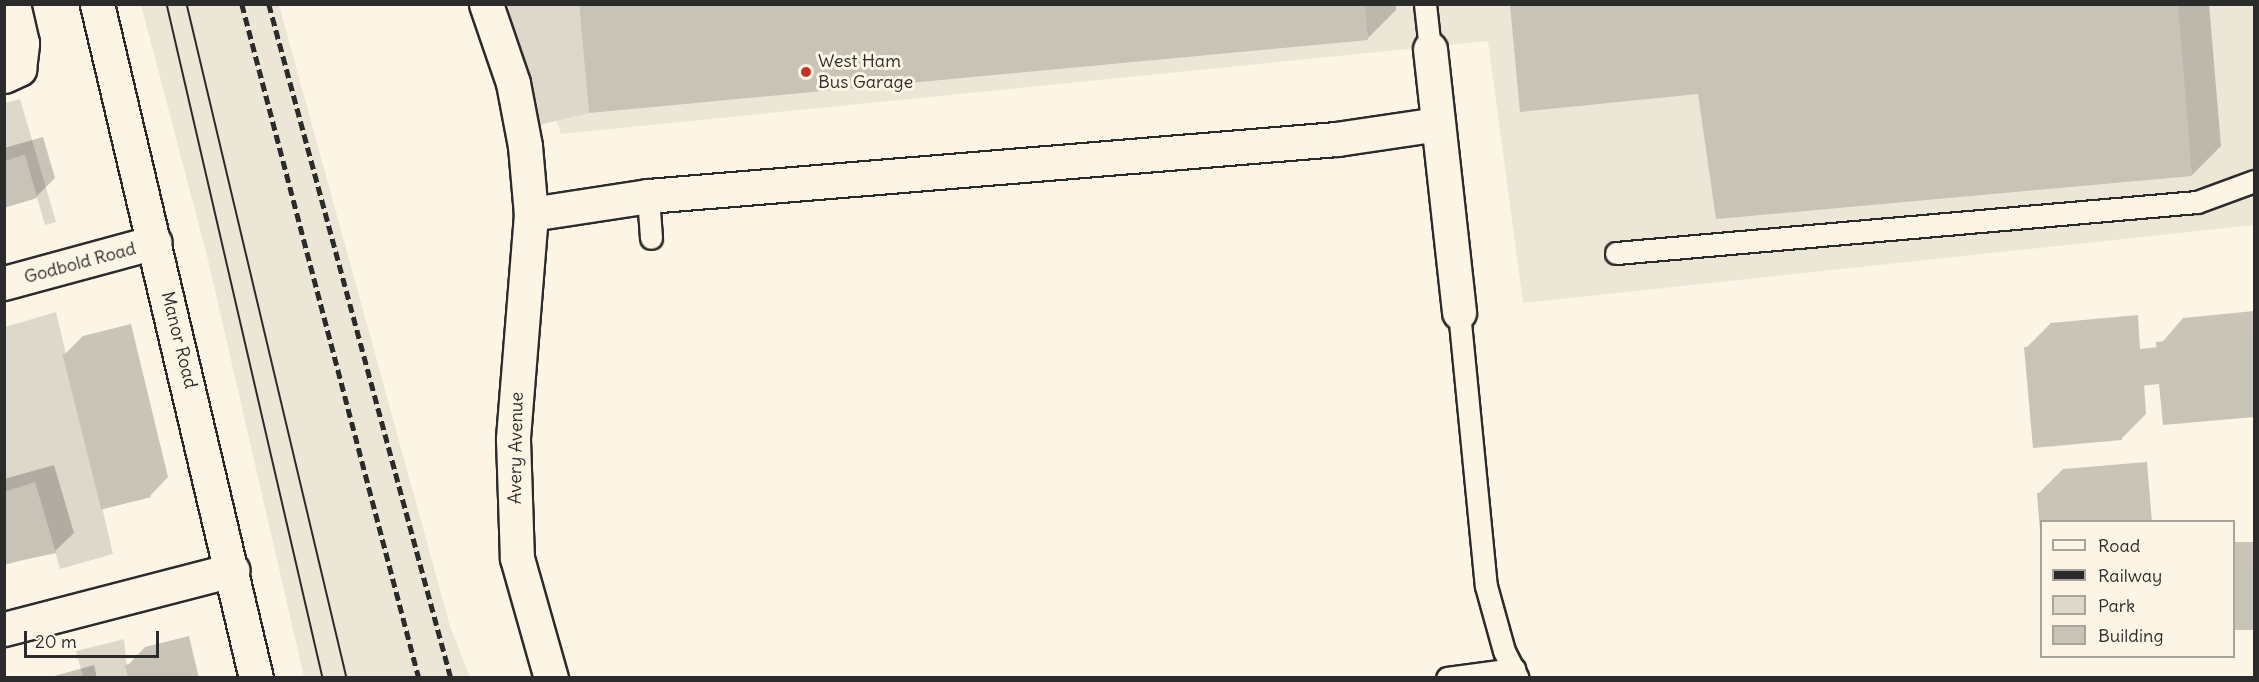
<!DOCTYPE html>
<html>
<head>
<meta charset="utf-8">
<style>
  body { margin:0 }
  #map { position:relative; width:2259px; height:682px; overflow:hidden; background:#fcf5e5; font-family:Delius,sans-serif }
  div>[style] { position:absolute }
  .built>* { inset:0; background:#ece6d7 }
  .green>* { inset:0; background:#ded8ca }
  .shadow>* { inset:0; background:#0003; transform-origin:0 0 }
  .building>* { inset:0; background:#c8c3b7; transform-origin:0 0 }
  .roads { filter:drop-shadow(2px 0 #2b2b2b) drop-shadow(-2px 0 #2b2b2b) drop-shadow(0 2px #2b2b2b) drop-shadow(0 -2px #2b2b2b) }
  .lane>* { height:21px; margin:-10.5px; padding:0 10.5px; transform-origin:10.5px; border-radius:10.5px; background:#fcf5e5 }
  .street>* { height:33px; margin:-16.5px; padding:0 16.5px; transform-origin:16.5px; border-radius:16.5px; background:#fcf5e5 }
  .primary>* { height:33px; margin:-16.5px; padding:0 16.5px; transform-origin:16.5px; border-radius:16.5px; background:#fcf5e5 }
  .tram>* { height:1.5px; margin:-0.75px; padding:0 0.75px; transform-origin:0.75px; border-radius:0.75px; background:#2b2b2b }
  .rail>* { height:4.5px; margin-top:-2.25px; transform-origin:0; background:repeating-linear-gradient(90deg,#2b2b2b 0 9px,transparent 0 13.5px) }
  .dots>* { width:16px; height:16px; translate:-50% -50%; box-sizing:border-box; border:3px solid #fcf5e5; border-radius:50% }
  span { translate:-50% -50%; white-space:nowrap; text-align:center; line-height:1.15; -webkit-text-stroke:6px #fcf5e5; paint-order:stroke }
  .poi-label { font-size:18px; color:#2b2b2b }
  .left { translate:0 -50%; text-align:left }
  .street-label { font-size:18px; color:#2b2b2b }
  .frame { position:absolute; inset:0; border:6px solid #2b2b2b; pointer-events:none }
  .legend { position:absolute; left:2040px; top:520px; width:195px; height:138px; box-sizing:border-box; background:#fcf5e5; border:2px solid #a8a49b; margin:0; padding:8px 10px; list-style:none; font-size:18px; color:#2b2b2b }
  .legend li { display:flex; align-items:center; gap:12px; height:30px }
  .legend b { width:30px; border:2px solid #a8a49b }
  .scale { position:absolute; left:24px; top:631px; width:135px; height:27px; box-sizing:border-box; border:3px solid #2b2b2b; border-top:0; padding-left:8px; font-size:18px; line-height:21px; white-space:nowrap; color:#2b2b2b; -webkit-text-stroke:4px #fcf5e5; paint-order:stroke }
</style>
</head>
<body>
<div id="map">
  <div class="built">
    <i style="clip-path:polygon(141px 5px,279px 5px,450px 626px,470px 677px,304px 677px,208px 260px)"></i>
    <i style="clip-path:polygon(519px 5px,2254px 5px,2254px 225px,1523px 303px,1488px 41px,561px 134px)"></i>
  </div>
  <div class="green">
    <i style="clip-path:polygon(508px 5px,579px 5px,589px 113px,535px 126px)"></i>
    <i style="clip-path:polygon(20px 99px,56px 222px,45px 225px,25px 155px,5px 161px,5px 103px)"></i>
    <i style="clip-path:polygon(56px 312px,113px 554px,60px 569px,35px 483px,5px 492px,5px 327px)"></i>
    <i style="clip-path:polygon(124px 639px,128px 677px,83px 677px,76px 651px)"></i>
  </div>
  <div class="shadow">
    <i style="clip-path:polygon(580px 4px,1396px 4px,1396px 10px,1367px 39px)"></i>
    <i style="clip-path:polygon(1511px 4px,2209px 4px,2221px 146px,2192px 175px,1700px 92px,1522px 111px)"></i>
    <i style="clip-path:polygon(43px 137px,55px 178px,36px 197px,4px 206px,4px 148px)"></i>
    <i style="clip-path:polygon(2254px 311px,2254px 415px,2165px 423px,2161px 381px,2144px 384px,2146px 414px,2121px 439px,2026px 348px,2051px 323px,2138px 315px,2140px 349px,2158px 347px,2183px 318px)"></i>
    <i style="clip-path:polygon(131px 324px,168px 477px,150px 496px,64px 355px,83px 336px)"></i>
    <i style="clip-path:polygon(2147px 462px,2152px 522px,2042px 522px,2042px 533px,2038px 494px,2063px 469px)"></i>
    <i style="clip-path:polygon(54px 465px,74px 533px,55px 551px,4px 565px,4px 479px)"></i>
    <i style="left:2254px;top:542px;width:86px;height:20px;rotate:90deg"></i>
    <i style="clip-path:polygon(189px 636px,199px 678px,129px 678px,127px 666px,145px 647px)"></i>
    <i style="clip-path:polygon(94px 665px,97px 678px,47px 678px)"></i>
  </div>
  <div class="building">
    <i style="clip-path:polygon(579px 4px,1365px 4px,1368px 40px,589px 113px)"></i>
    <i style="clip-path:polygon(1510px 5px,2178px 5px,2192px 176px,1716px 219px,1698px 94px,1520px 112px)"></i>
    <i style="clip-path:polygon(24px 155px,37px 198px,4px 208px,4px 161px)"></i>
    <i style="clip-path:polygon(2254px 333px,2254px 417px,2163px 425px,2159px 384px,2117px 388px,2122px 440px,2033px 448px,2024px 347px,2113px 340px,2115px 359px,2157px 355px,2156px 342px)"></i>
    <i style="left:112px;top:342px;width:160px;height:51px;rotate:76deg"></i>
    <i style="clip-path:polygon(35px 482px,56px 553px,4px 564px,4px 492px)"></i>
    <i style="clip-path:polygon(2122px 486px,2126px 522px,2042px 522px,2040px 531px,2037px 493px)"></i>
    <i style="left:2254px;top:564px;width:66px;height:20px;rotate:90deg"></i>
    <i style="clip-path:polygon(170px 654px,176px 678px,128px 678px,125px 665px)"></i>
  </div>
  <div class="roads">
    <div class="lane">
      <i style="left:1425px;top:4px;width:45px;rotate:83.7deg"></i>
      <i style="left:648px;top:196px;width:42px;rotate:85.9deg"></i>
      <i style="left:1616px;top:253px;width:583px;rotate:-5.02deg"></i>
      <i style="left:2197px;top:202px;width:61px;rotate:-20.2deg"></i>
      <i style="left:1459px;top:312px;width:275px;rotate:84.4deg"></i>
      <i style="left:1486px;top:586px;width:67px;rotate:74.5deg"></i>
      <i style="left:1504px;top:651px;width:30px;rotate:63deg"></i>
      <i style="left:1447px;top:678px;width:68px;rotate:-7.7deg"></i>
    </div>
    <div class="street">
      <i style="left:486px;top:4px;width:83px;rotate:71.1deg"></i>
      <i style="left:513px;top:83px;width:64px;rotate:79.2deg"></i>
      <i style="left:525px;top:146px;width:68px;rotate:85deg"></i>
      <i style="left:531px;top:214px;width:226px;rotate:94.6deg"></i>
      <i style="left:513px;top:439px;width:119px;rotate:88.1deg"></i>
      <i style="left:517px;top:558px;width:125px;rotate:74.2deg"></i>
      <i style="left:1430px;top:49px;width:265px;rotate:83.7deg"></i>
      <i style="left:4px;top:76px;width:17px;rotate:-25deg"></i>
      <i style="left:19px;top:69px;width:26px;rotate:-83deg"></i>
      <i style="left:22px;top:43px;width:40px;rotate:-103deg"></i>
      <i style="left:531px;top:214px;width:118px;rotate:-8.7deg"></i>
      <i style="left:648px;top:196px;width:691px;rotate:-4.73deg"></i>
      <i style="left:1337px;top:139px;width:102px;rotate:-8.4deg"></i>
      <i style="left:4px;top:283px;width:156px;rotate:-15.2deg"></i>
      <i style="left:4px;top:629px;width:236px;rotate:-14.5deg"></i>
    </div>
    <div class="primary">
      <i style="left:97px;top:4px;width:693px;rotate:76.73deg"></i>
    </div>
  </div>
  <div class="tram">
    <i style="left:167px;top:4px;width:692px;rotate:76.97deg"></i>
    <i style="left:187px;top:4px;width:693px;rotate:76.65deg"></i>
  </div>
  <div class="rail">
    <i style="left:242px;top:4px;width:697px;rotate:75.29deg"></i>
    <i style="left:269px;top:4px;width:698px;rotate:74.89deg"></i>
  </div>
  <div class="dots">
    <i style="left:806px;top:72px;background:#c8321e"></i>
  </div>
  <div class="poi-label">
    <span class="left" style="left:818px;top:72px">West Ham<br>Bus Garage</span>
  </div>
  <div class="street-label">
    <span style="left:80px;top:263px;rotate:-15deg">Godbold Road</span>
    <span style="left:179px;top:340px;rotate:76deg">Manor Road</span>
    <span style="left:516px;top:448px;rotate:-89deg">Avery Avenue</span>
  </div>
  <div class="frame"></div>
  <ul class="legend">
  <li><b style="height:8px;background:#fcf5e5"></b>Road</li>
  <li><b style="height:8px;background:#2b2b2b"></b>Railway</li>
  <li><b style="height:16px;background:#ded8ca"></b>Park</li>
  <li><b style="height:16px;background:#c8c3b7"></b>Building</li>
  </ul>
  <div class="scale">20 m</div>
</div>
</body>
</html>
